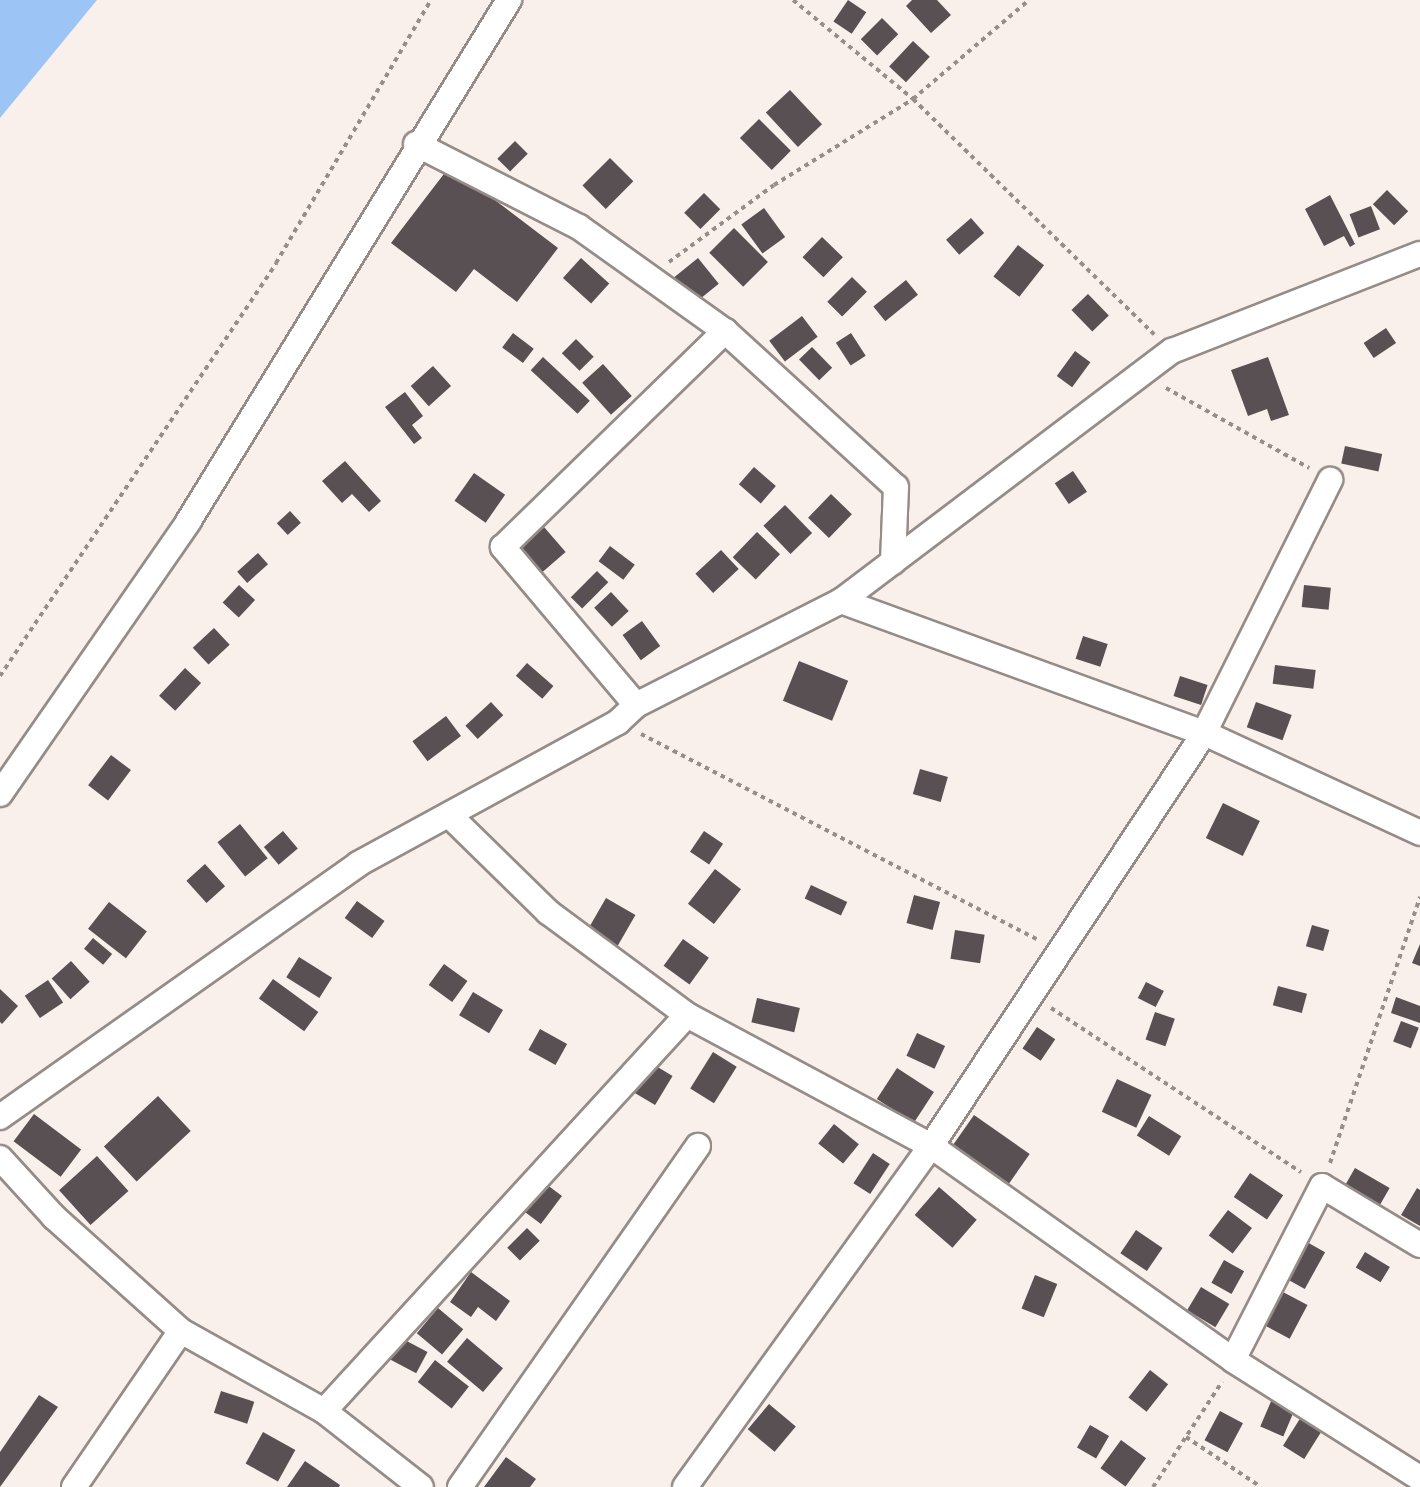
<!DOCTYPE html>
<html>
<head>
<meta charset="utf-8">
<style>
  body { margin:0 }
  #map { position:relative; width:1420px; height:1487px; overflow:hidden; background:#f9f0eb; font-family:"DM Sans",sans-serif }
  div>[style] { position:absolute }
  .water>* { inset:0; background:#9cc5f5 }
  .building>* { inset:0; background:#585053; transform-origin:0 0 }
  .path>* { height:4px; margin-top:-2px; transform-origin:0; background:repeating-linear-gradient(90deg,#958e8b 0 4.5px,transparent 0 9px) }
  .roads { filter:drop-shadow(2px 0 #958c88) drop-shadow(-2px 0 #958c88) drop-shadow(0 2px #958c88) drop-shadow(0 -2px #958c88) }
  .street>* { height:24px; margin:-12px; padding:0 12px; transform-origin:12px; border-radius:12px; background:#fff }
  span { translate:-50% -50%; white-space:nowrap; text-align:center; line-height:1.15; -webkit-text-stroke:6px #f9f0eb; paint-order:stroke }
</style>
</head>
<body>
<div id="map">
  <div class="water">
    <i style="clip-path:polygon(0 0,97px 0,0 118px)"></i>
  </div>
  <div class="building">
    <i style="left:848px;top:0;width:22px;height:26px;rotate:34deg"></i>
    <i style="clip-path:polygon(912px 0,937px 0,951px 15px,931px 33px,906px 6px)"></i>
    <i style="left:882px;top:18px;width:23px;height:30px;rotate:45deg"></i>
    <i style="left:913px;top:41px;width:23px;height:35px;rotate:43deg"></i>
    <i style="left:790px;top:90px;width:47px;height:33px;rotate:47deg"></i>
    <i style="left:759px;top:119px;width:45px;height:27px;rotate:45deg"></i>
    <i style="left:515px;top:141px;width:18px;height:25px;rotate:45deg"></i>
    <i style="left:610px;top:158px;width:33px;height:39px;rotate:45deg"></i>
    <i style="clip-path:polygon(450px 166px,558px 248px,517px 302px,474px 269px,456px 292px,391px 243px)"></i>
    <i style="left:1387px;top:190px;width:30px;height:20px;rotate:45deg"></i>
    <i style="left:704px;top:193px;width:23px;height:28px;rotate:45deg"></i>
    <i style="clip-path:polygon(1330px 195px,1355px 244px,1350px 247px,1344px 236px,1324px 246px,1305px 209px)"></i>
    <i style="left:1371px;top:206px;width:25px;height:23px;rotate:69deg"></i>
    <i style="left:764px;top:208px;width:36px;height:28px;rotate:54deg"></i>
    <i style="left:971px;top:218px;width:20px;height:33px;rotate:49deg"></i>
    <i style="left:734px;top:228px;width:48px;height:35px;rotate:45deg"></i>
    <i style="left:822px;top:237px;width:29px;height:28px;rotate:44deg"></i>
    <i style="left:1018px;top:245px;width:33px;height:40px;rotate:38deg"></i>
    <i style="left:581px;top:258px;width:38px;height:27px;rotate:42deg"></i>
    <i style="left:698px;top:258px;width:33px;height:31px;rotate:51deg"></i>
    <i style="left:852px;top:277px;width:21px;height:35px;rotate:45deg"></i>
    <i style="left:906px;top:280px;width:19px;height:42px;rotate:51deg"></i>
    <i style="left:1088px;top:294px;width:30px;height:23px;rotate:46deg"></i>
    <i style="left:802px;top:316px;width:26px;height:41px;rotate:53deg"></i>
    <i style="left:1386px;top:328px;width:18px;height:27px;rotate:56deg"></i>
    <i style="left:513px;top:333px;width:26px;height:18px;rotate:37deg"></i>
    <i style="left:851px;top:333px;width:27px;height:18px;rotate:57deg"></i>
    <i style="left:576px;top:339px;width:25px;height:20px;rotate:45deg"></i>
    <i style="left:812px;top:347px;width:29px;height:18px;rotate:46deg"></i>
    <i style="left:1075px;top:351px;width:19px;height:31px;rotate:36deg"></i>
    <i style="left:543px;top:357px;width:64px;height:18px;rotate:43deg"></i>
    <i style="clip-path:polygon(1268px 357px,1289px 415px,1271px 421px,1267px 409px,1248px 416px,1231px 370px)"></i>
    <i style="left:603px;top:364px;width:43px;height:28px;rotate:48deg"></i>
    <i style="left:433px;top:366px;width:27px;height:30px;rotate:48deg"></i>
    <i style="clip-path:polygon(405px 392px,423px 416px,412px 425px,422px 438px,414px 444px,385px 407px)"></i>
    <i style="left:1345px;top:446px;width:38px;height:18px;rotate:12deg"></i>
    <i style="clip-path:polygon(345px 461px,381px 501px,369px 512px,352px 494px,342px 503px,322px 481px)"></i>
    <i style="left:754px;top:467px;width:29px;height:23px;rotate:41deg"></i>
    <i style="left:1073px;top:471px;width:25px;height:22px;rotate:56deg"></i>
    <i style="left:474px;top:473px;width:38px;height:34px;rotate:35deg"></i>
    <i style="left:831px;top:494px;width:29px;height:33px;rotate:44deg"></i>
    <i style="left:785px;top:505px;width:39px;height:30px;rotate:46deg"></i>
    <i style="left:290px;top:511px;width:16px;height:18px;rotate:47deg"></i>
    <i style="left:544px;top:527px;width:33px;height:36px;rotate:49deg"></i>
    <i style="left:757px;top:532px;width:32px;height:35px;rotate:44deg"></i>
    <i style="left:610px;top:546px;width:31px;height:19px;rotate:37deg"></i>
    <i style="left:721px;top:550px;width:26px;height:35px;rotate:47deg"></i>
    <i style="left:258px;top:553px;width:15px;height:28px;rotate:48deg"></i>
    <i style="left:597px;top:571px;width:16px;height:37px;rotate:45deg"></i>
    <i style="left:239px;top:585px;width:22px;height:24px;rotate:43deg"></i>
    <i style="left:1304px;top:585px;width:27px;height:22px;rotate:6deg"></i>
    <i style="left:611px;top:592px;width:26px;height:23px;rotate:47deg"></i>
    <i style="left:642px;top:621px;width:31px;height:24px;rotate:54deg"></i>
    <i style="left:214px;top:628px;width:23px;height:29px;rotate:47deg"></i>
    <i style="left:1083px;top:636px;width:26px;height:24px;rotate:18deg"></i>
    <i style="left:799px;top:661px;width:53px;height:43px;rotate:22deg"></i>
    <i style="left:527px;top:663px;width:35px;height:17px;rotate:41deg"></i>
    <i style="left:1275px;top:665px;width:41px;height:19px;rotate:7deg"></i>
    <i style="left:185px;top:668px;width:22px;height:38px;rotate:43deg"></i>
    <i style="left:1180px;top:676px;width:29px;height:21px;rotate:18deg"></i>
    <i style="left:491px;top:702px;width:18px;height:35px;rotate:47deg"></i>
    <i style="left:1256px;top:702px;width:38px;height:27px;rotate:20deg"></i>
    <i style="left:446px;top:716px;width:25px;height:42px;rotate:53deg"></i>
    <i style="left:111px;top:755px;width:25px;height:38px;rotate:37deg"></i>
    <i style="left:920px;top:769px;width:29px;height:26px;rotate:16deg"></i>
    <i style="left:1223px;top:803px;width:41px;height:39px;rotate:26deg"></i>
    <i style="left:240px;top:824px;width:44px;height:29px;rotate:51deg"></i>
    <i style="left:283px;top:831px;width:23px;height:25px;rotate:50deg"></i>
    <i style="left:704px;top:831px;width:23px;height:25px;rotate:34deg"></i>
    <i style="left:205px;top:864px;width:30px;height:25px;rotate:48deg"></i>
    <i style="left:715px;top:869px;width:33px;height:44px;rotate:38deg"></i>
    <i style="left:811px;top:885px;width:40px;height:15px;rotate:25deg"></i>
    <i style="left:914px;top:895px;width:27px;height:29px;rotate:15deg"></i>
    <i style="left:606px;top:898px;width:34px;height:36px;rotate:30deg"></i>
    <i style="left:357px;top:901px;width:34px;height:21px;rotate:36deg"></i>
    <i style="left:109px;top:902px;width:48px;height:34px;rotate:38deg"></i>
    <i style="left:1312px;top:925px;width:18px;height:22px;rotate:16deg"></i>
    <i style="left:955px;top:930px;width:30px;height:29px;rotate:9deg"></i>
    <i style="left:93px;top:938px;width:25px;height:14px;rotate:40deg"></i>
    <i style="left:683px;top:939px;width:32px;height:33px;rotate:36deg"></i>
    <i style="clip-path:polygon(1420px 944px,1420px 966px,1412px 963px)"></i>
    <i style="left:299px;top:957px;width:39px;height:24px;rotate:32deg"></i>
    <i style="left:71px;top:961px;width:28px;height:26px;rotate:48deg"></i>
    <i style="left:444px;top:964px;width:29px;height:26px;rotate:36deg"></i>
    <i style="left:273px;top:979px;width:56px;height:24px;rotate:36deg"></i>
    <i style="left:48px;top:980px;width:27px;height:28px;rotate:56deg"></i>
    <i style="left:1146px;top:982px;width:20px;height:18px;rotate:27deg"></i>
    <i style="left:1278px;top:986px;width:30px;height:20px;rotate:15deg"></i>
    <i style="clip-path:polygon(0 989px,18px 1006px,2px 1024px,0 1022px)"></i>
    <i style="left:473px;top:992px;width:35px;height:27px;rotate:31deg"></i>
    <i style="clip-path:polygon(1396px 997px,1420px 1006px,1420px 1023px,1391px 1013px)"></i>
    <i style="left:757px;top:998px;width:44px;height:25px;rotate:13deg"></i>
    <i style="left:1155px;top:1012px;width:21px;height:29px;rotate:19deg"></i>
    <i style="left:1401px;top:1021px;width:19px;height:22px;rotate:21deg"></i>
    <i style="left:1037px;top:1027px;width:22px;height:26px;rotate:34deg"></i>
    <i style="left:540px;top:1029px;width:31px;height:24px;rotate:29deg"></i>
    <i style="left:917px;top:1033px;width:31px;height:25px;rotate:25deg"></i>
    <i style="left:713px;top:1052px;width:28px;height:43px;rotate:32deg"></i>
    <i style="left:646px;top:1060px;width:31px;height:34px;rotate:31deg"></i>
    <i style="left:897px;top:1068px;width:44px;height:37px;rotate:33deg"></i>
    <i style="left:1117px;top:1079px;width:38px;height:36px;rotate:25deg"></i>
    <i style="left:158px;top:1096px;width:48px;height:74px;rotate:47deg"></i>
    <i style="left:34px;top:1114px;width:59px;height:34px;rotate:37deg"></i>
    <i style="left:974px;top:1115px;width:68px;height:36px;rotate:35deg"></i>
    <i style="left:1149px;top:1116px;width:38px;height:23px;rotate:32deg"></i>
    <i style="left:834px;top:1124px;width:32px;height:25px;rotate:39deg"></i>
    <i style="left:873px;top:1153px;width:20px;height:36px;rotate:33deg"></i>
    <i style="left:97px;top:1156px;width:47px;height:51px;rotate:48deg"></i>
    <i style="left:1355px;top:1168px;width:40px;height:27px;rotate:30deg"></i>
    <i style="left:1250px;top:1173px;width:40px;height:29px;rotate:34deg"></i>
    <i style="left:546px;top:1184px;width:20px;height:35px;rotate:37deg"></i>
    <i style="left:939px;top:1187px;width:50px;height:37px;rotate:41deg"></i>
    <i style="clip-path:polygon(1417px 1188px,1420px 1190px,1420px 1226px,1401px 1215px)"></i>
    <i style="left:1228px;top:1210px;width:30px;height:32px;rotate:37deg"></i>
    <i style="left:527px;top:1228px;width:18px;height:28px;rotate:45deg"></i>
    <i style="left:1136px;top:1230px;width:32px;height:28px;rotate:34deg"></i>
    <i style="left:1305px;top:1241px;width:23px;height:42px;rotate:29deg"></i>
    <i style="left:1365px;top:1252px;width:29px;height:18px;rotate:31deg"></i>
    <i style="left:1224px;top:1260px;width:23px;height:26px;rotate:29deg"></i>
    <i style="clip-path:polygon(471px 1272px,510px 1301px,496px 1321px,478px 1307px,471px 1317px,450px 1302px)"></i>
    <i style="left:1035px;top:1275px;width:24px;height:36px;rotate:22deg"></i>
    <i style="left:1201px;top:1287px;width:33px;height:27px;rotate:31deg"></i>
    <i style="left:1281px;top:1291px;width:30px;height:38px;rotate:28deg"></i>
    <i style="left:438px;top:1308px;width:33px;height:33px;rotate:40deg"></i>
    <i style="left:401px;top:1338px;width:30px;height:24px;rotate:28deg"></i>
    <i style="left:467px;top:1338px;width:47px;height:31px;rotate:40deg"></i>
    <i style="left:435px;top:1360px;width:43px;height:28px;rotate:38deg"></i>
    <i style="left:1150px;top:1370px;width:23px;height:35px;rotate:38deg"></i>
    <i style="left:221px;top:1391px;width:35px;height:23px;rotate:18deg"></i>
    <i style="clip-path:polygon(39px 1395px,58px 1407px,0 1487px,0 1452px)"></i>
    <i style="left:1272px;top:1399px;width:25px;height:30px;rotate:23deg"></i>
    <i style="left:769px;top:1404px;width:35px;height:33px;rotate:40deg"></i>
    <i style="left:1220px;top:1411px;width:26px;height:33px;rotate:28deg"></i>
    <i style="left:1301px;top:1417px;width:25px;height:34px;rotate:32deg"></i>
    <i style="left:1090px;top:1425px;width:22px;height:26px;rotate:30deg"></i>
    <i style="left:263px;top:1432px;width:37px;height:36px;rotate:29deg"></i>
    <i style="left:1121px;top:1440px;width:31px;height:35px;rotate:36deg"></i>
    <i style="clip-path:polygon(506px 1457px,536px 1479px,530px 1487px,484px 1487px)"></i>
    <i style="clip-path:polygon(305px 1461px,340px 1485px,339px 1487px,287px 1487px)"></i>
  </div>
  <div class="path">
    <i style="left:793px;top:0;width:156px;rotate:39.5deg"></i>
    <i style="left:913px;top:99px;width:337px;rotate:44.3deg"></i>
    <i style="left:669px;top:262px;width:130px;rotate:-36.3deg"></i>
    <i style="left:774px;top:185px;width:163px;rotate:-31.7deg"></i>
    <i style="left:913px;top:99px;width:153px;rotate:-40.5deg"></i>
    <i style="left:1166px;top:388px;width:164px;rotate:29.2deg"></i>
    <i style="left:0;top:676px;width:497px;rotate:-56.2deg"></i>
    <i style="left:276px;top:263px;width:305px;rotate:-59.5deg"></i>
    <i style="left:641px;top:734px;width:446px;rotate:27.4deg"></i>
    <i style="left:1051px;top:1008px;width:299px;rotate:33.3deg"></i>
    <i style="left:1330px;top:1163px;width:281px;rotate:-71.3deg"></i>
    <i style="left:1186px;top:1437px;width:90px;rotate:33.7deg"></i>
    <i style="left:1153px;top:1487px;width:126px;rotate:-56.7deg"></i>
  </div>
  <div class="roads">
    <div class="street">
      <i style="left:416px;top:144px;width:183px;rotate:27deg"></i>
      <i style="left:579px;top:227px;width:179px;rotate:35.5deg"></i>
      <i style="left:725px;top:331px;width:231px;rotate:42.4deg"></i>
      <i style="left:896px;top:487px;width:75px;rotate:92.3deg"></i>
      <i style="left:841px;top:601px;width:386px;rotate:20deg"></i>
      <i style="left:1204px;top:733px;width:238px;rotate:24.8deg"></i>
      <i style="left:636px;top:705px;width:207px;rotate:-130.1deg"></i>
      <i style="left:503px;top:547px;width:310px;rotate:-44.2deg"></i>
      <i style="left:0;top:794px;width:331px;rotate:-55.3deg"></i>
      <i style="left:188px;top:522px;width:613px;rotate:-58.41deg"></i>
      <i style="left:449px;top:815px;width:139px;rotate:44.4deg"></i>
      <i style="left:548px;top:912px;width:173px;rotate:36.5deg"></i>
      <i style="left:687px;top:1015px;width:277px;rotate:28.2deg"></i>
      <i style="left:931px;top:1146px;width:370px;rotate:35.3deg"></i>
      <i style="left:0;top:1117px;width:438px;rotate:-35.2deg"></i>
      <i style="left:358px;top:864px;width:296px;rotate:-28.6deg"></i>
      <i style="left:618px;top:722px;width:25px;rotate:-43deg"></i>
      <i style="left:636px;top:705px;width:230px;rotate:-26.9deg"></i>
      <i style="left:841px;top:601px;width:415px;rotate:-37.1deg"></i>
      <i style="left:1172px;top:351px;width:266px;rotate:-21.4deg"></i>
      <i style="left:0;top:1158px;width:80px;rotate:47.5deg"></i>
      <i style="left:54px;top:1217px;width:171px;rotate:41.9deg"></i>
      <i style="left:181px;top:1331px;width:164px;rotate:29.2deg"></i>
      <i style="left:324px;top:1411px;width:123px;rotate:38.1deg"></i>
      <i style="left:1420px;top:1245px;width:114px;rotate:-149deg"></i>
      <i style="left:1322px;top:1186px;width:195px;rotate:117.1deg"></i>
      <i style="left:1233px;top:1360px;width:221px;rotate:32.3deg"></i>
      <i style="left:324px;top:1411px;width:537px;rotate:-47.49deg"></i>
      <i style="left:74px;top:1487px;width:189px;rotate:-55.6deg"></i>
      <i style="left:460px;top:1487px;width:416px;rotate:-55.1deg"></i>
      <i style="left:685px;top:1487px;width:420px;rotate:-54.2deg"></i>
      <i style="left:931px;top:1146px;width:495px;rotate:-56.5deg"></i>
      <i style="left:1204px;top:733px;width:283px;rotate:-63.5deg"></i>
    </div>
  </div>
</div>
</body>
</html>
